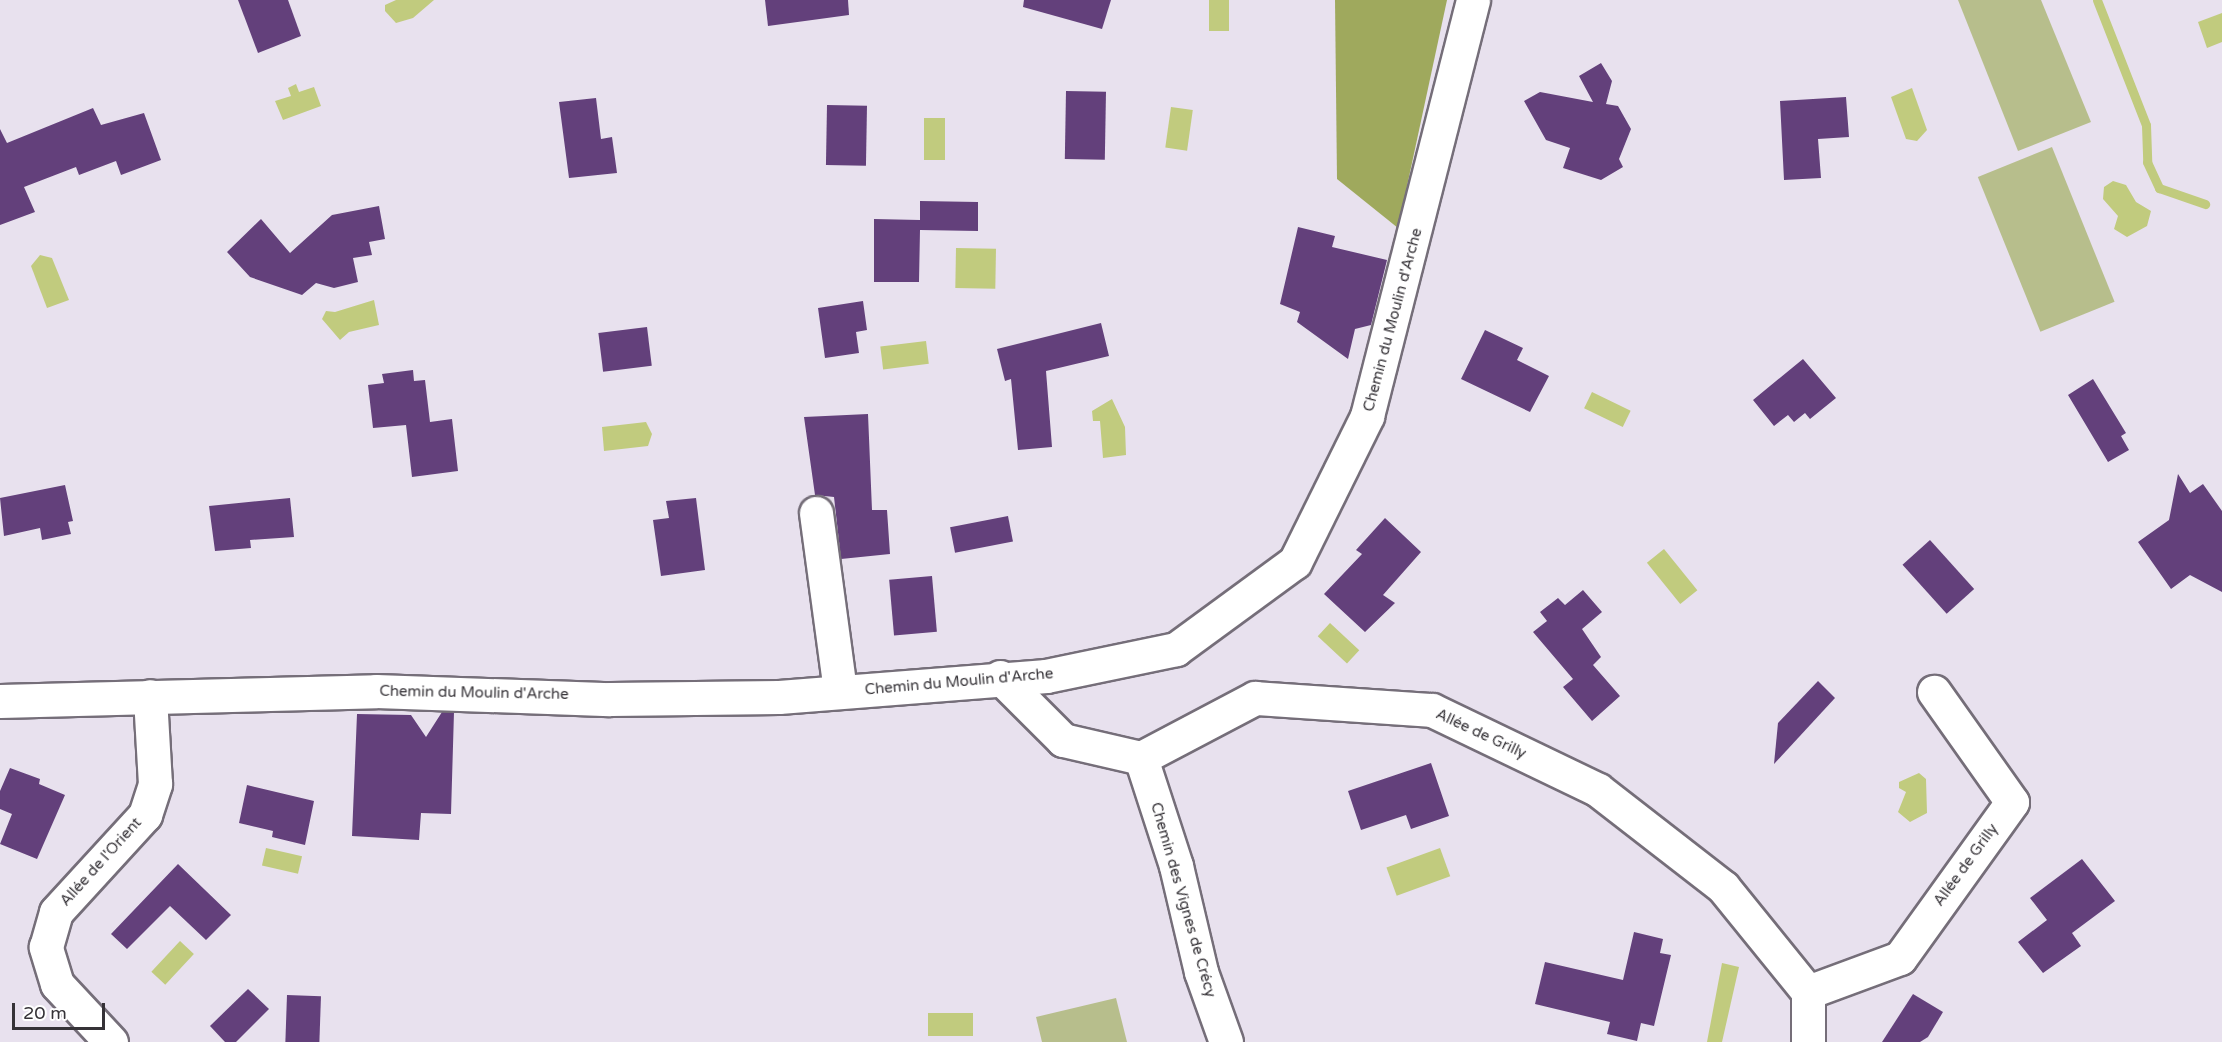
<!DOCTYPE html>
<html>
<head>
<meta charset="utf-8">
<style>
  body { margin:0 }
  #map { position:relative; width:2222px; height:1042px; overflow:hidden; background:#e8e1ee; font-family:"Varela Round",sans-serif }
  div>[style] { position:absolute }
  .green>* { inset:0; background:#b7be8c; transform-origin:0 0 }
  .forest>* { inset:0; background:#9fa95d }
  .water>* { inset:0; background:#c1cb7e; transform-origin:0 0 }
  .stream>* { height:9px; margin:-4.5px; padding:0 4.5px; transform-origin:4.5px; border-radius:4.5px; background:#c1cb7e }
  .building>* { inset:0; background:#63407b; transform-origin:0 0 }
  .roads { filter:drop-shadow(2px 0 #756e79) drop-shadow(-2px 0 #756e79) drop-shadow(0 2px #756e79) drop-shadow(0 -2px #756e79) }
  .minor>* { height:33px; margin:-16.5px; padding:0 16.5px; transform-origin:16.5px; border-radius:16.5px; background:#fff }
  span { translate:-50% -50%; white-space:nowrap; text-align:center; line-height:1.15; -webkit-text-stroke:6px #fff; paint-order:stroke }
  .street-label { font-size:15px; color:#353237 }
  .scale { position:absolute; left:12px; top:1003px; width:93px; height:27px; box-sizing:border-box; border:3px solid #353237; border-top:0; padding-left:8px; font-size:18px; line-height:21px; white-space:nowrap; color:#353237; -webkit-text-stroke:4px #fff; paint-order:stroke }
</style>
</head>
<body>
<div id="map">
  <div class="green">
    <i style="clip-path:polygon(1958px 0,2041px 0,2091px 122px,2018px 151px)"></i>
    <i style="left:2052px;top:147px;width:167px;height:80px;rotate:68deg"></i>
    <i style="clip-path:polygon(1116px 998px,1127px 1042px,1042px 1042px,1036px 1017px)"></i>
  </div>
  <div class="forest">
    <i style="clip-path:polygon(1335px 0,1447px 0,1398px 228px,1337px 179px)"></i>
  </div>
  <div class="water">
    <i style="clip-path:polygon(396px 0,434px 0,413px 18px,396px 23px,385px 11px,385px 5px)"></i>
    <i style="left:1209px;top:0;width:20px;height:31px"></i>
    <i style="clip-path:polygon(2222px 13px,2222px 42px,2207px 48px,2198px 22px)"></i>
    <i style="clip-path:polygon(296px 84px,299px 92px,314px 87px,321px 106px,283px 120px,275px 101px,291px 96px,288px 88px)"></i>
    <i style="clip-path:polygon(1912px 88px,1927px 130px,1917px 141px,1906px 139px,1891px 97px)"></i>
    <i style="left:1171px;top:107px;width:22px;height:41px;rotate:8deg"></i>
    <i style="left:945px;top:118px;width:42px;height:21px;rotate:90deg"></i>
    <i style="clip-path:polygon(2113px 181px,2126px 185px,2136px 202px,2151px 211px,2147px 226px,2127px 237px,2114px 229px,2118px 216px,2103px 199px,2104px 187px)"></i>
    <i style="left:956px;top:248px;width:40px;height:40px;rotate:1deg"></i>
    <i style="clip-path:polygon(40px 255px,52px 258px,69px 300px,47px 308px,31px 266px)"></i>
    <i style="clip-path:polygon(374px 300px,379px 325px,349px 332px,340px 340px,322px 319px,326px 311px,335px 312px)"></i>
    <i style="left:926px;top:341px;width:23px;height:46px;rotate:83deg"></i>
    <i style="left:1592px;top:392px;width:43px;height:18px;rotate:26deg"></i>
    <i style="clip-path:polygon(1112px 399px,1125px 427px,1126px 455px,1103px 458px,1100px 421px,1093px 421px,1092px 411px)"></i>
    <i style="clip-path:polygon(646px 422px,652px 434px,648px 446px,604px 451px,602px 427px)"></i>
    <i style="left:1664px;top:549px;width:53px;height:22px;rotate:51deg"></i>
    <i style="left:1330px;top:623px;width:40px;height:18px;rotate:43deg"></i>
    <i style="clip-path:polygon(1919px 773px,1926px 779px,1927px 813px,1910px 822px,1898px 812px,1906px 792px,1899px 788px,1899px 782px)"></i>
    <i style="left:266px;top:848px;width:37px;height:18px;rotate:13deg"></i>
    <i style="left:1440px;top:848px;width:30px;height:57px;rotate:70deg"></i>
    <i style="left:180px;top:941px;width:19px;height:42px;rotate:43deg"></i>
    <i style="clip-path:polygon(1722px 963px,1739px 967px,1722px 1042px,1707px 1042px)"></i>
    <i style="left:973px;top:1013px;width:23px;height:45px;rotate:90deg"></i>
  </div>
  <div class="stream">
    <i style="left:2097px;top:0;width:134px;rotate:68.6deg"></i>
    <i style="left:2146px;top:125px;width:37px;rotate:88deg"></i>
    <i style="left:2147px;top:162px;width:29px;rotate:65deg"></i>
    <i style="left:2159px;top:188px;width:49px;rotate:19.2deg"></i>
  </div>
  <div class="building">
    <i style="clip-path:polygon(238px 0,288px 0,301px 36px,258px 53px)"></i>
    <i style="clip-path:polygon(765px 0,848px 0,849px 15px,768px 26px)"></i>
    <i style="clip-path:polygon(1024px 0,1111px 0,1102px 29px,1023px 7px)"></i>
    <i style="clip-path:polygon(1601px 63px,1612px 81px,1606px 104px,1618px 106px,1631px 129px,1619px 159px,1623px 167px,1601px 180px,1563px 168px,1570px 148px,1546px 140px,1524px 101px,1540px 92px,1593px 102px,1579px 76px)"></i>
    <i style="left:1066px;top:91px;width:40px;height:68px;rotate:1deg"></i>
    <i style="clip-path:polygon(1846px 97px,1849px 137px,1818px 139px,1821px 178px,1784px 180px,1780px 101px)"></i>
    <i style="clip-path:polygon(596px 98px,601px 139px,612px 137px,617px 173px,569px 178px,559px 102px)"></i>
    <i style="left:827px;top:105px;width:40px;height:60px;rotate:1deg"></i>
    <i style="clip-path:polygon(93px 108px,101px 125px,144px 113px,161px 160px,121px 175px,116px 161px,79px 175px,76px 167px,24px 187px,35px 212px,0 225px,0 129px,7px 143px)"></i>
    <i style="clip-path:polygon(920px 201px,978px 202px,978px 231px,920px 230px,919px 282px,874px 282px,874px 219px,920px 220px)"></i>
    <i style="clip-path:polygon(379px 206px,385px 239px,369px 242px,372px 255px,353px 258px,358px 282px,334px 288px,316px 283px,302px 295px,250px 277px,227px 252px,261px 219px,290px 253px,332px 215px)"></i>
    <i style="clip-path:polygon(1298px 227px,1335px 236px,1332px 247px,1387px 260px,1371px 325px,1355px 329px,1348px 359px,1297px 322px,1300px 312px,1280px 304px)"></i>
    <i style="clip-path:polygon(863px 301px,867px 330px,856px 332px,859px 353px,825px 358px,818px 308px)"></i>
    <i style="clip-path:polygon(1101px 323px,1109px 356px,1046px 371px,1052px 447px,1018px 450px,1011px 379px,1005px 381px,997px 349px)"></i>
    <i style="left:647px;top:327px;width:39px;height:49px;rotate:83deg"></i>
    <i style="clip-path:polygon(1485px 330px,1523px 348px,1517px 360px,1549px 376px,1530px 412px,1461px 379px)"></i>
    <i style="clip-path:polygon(1803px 359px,1836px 398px,1810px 419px,1805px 413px,1794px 422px,1788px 415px,1774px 426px,1753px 400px)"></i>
    <i style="clip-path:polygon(413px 370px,414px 381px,425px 380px,430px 422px,452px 419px,458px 471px,412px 477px,406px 425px,373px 428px,368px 385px,384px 383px,382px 374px)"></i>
    <i style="clip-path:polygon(2093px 379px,2126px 433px,2121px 436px,2129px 450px,2108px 462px,2068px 395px)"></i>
    <i style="clip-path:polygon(868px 414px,872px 510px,887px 510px,890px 554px,841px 559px,834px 497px,815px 495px,804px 417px)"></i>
    <i style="clip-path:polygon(2178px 474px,2190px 493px,2203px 484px,2222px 511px,2222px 592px,2190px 575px,2171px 589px,2138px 542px,2169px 520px)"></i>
    <i style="clip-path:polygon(65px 485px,73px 521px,68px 522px,71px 534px,42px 540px,40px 528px,4px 536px,0 498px)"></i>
    <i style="clip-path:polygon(290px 498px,294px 537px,250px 540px,251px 548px,215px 551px,209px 506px)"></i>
    <i style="clip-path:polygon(696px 498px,705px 570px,661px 576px,653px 520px,669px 518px,666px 501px)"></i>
    <i style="left:1008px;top:516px;width:26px;height:59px;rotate:79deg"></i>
    <i style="clip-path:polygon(1385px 518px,1421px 552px,1383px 595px,1395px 603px,1365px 632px,1324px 594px,1362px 554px,1356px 550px)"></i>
    <i style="left:1930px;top:540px;width:66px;height:37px;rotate:48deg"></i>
    <i style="left:932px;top:576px;width:56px;height:43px;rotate:85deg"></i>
    <i style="clip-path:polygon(1583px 590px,1602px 612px,1582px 629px,1601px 657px,1593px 665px,1620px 696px,1592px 721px,1563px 687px,1573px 679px,1533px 632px,1547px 621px,1540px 612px,1558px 598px,1565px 605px)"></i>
    <i style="clip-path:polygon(1818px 681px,1835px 698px,1774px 764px,1778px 723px)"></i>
    <i style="clip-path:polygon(442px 712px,454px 712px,451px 814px,421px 813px,419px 840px,352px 836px,357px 714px,411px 715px,426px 737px)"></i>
    <i style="clip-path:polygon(1431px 763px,1449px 816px,1411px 829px,1406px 815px,1361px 830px,1348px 791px)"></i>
    <i style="clip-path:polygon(10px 768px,40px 779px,39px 784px,65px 795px,37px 859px,0 844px,12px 814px,0 809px,0 791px)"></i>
    <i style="clip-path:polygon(247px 785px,314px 801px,305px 845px,272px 837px,273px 831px,239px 823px)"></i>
    <i style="clip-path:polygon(2082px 859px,2115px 901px,2072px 933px,2081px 946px,2043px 973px,2018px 942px,2047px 920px,2030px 898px)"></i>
    <i style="clip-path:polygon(178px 864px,231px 915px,206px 940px,170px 906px,127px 949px,111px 934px)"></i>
    <i style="clip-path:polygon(1634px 932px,1663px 939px,1660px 953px,1671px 955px,1654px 1026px,1641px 1023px,1637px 1041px,1607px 1034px,1610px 1022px,1535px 1004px,1545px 962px,1623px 980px)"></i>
    <i style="clip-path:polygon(248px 989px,269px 1009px,236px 1042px,225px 1042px,210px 1026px)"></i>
    <i style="clip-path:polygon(1913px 994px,1943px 1012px,1928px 1037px,1920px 1042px,1882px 1042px)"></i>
    <i style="left:287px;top:995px;width:34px;height:47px;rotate:2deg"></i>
  </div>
  <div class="roads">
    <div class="minor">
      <i style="left:816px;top:513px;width:180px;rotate:82.3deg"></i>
      <i style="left:1000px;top:677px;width:89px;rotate:45deg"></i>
      <i style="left:1063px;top:740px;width:80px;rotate:13deg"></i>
      <i style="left:1141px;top:758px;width:129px;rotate:-27.8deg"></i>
      <i style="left:1255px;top:698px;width:177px;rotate:3.9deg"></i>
      <i style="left:1432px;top:710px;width:184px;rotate:25.7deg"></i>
      <i style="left:1598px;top:790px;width:158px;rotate:37.8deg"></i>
      <i style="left:1723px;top:887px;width:135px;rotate:51deg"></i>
      <i style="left:1808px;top:992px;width:50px;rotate:90deg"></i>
      <i style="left:0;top:701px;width:376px;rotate:-1.5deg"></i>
      <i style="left:376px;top:691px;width:234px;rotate:2deg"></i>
      <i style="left:610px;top:699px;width:169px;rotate:-0.7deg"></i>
      <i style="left:779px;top:697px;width:268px;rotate:-4.5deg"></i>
      <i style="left:1046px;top:676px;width:133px;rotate:-11.7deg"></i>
      <i style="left:1176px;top:649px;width:147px;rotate:-36.2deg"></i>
      <i style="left:1295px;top:562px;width:163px;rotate:-63.7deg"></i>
      <i style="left:1367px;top:416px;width:429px;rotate:-75.7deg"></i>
      <i style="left:1141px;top:758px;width:114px;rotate:72deg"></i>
      <i style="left:1176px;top:866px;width:109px;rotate:76.7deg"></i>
      <i style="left:1201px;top:972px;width:74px;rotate:70.3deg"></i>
      <i style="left:1808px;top:992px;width:98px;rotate:-20.3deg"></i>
      <i style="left:1900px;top:958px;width:192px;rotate:-54.3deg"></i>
      <i style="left:2012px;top:802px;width:135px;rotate:-125.3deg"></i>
      <i style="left:111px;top:1042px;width:79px;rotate:-133deg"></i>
      <i style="left:57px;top:984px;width:39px;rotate:-107deg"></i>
      <i style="left:46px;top:947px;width:36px;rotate:-74deg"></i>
      <i style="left:56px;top:912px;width:132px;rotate:-47.5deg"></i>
      <i style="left:145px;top:815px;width:33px;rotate:-72deg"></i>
      <i style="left:155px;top:784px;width:88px;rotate:-93.3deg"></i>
    </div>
  </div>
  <div class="street-label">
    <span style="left:1393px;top:320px;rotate:-75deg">Chemin du Moulin d'Arche</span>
    <span style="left:959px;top:682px;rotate:-5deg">Chemin du Moulin d'Arche</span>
    <span style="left:474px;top:693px;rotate:1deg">Chemin du Moulin d'Arche</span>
    <span style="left:1481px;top:734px;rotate:25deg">Allée de Grilly</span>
    <span style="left:101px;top:862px;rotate:-48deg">Allée de l'Orient</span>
    <span style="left:1966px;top:865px;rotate:-54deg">Allée de Grilly</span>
    <span style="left:1183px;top:900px;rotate:74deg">Chemin des Vignes de Crécy</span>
  </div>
  <div class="scale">20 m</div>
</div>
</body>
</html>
